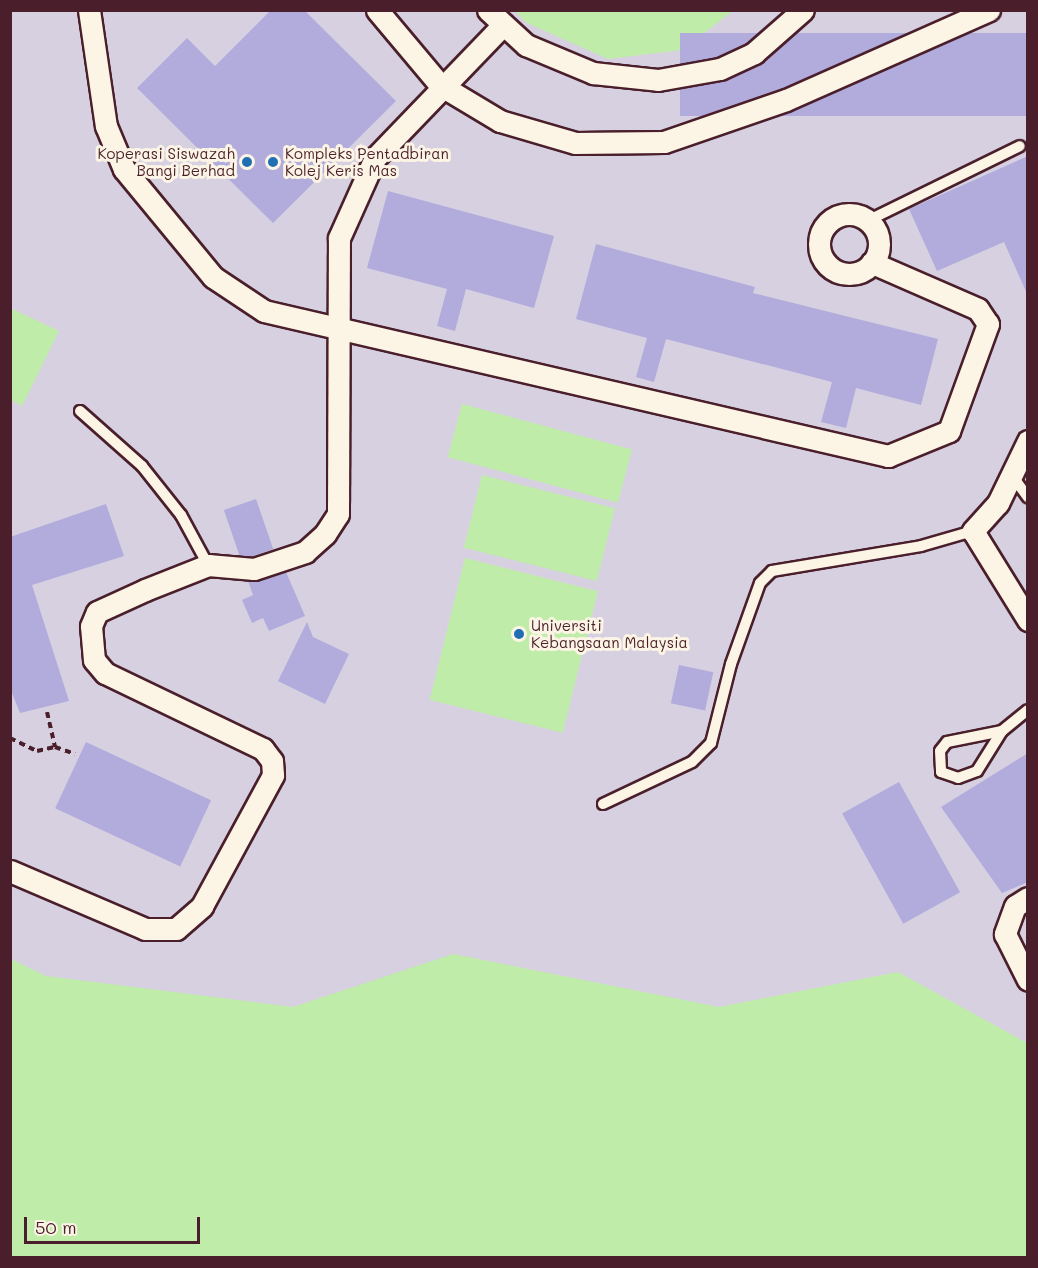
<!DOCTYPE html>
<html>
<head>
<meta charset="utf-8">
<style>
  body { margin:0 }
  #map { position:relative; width:1038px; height:1268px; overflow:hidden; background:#e6dfe3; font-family:Mali,sans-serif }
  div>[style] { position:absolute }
  .built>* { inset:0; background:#d6d0e1; transform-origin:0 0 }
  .green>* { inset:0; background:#c0eca9; transform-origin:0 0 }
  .building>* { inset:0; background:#b2acdd; transform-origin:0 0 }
  .path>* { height:4px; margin-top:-2px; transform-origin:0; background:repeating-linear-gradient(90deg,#4a1f2b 0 6px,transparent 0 10.5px) }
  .roads { filter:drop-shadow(2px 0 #4a1f2b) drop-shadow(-2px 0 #4a1f2b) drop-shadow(0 2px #4a1f2b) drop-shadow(0 -2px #4a1f2b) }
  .lane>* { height:10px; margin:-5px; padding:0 5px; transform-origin:5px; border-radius:5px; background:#fcf5e5 }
  .street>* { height:21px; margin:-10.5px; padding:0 10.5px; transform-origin:10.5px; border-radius:10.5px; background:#fcf5e5 }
  .street>.ring { margin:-10.5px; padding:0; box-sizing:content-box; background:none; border:21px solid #fcf5e5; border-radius:50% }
  .dots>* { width:16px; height:16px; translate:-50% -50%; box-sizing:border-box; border:3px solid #fcf5e5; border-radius:50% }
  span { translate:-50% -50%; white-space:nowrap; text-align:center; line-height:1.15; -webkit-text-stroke:6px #fcf5e5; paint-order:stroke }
  .poi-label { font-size:15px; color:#4a1f2b }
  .right { translate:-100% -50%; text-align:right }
  .left { translate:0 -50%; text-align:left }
  .frame { position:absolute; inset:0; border:12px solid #4a1f2b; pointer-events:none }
  .scale { position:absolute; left:24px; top:1217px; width:176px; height:27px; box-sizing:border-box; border:3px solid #4a1f2b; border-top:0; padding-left:8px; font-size:18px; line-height:21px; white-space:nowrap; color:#4a1f2b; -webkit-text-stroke:4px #fcf5e5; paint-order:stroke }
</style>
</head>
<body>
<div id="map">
  <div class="built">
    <i style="left:11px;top:11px;width:1016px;height:1246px"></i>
  </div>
  <div class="green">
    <i style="clip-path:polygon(515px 11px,733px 11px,682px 50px,608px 59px,527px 23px)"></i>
    <i style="clip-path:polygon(10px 308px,59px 331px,22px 406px,11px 400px)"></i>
    <i style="left:462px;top:404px;width:176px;height:55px;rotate:15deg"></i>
    <i style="left:482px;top:475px;width:137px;height:75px;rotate:14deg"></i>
    <i style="left:465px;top:558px;width:137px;height:146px;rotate:14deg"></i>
    <i style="clip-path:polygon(453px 954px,719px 1007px,898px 972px,1027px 1043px,1027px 1257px,11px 1257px,11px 959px,46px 976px,293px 1007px)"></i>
  </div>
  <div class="building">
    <i style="clip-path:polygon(271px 10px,304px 10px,396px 101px,273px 223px,137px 88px,187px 38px,215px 66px)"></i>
    <i style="left:1028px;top:33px;width:83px;height:348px;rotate:90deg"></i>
    <i style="clip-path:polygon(1028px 156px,1028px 296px,1004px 242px,937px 271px,909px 209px)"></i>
    <i style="clip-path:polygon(388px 191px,554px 236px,534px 308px,466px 289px,455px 331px,437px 326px,447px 289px,367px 268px)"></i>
    <i style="clip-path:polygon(596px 244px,755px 287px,753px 293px,938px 339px,921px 405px,856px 388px,846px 428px,821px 422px,832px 382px,666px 339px,654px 382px,636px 377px,647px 338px,576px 319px)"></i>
    <i style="left:256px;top:499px;width:53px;height:34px;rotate:71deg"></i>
    <i style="clip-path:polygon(106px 504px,124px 556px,32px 585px,69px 701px,20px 713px,10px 688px,10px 537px)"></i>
    <i style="clip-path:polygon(286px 572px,305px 616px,269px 631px,263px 618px,252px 623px,242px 600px,253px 595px,248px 581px)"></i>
    <i style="clip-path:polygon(307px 622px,313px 637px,349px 654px,325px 704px,278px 681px)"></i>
    <i style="left:679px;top:665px;width:35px;height:39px;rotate:12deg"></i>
    <i style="left:86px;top:742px;width:138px;height:73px;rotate:25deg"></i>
    <i style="clip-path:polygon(1028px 753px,1028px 882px,1002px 893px,941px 807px)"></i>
    <i style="left:899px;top:782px;width:126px;height:65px;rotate:61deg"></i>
  </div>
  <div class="path">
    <i style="left:47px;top:712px;width:36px;rotate:77deg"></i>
    <i style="left:55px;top:747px;width:21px;rotate:19deg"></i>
    <i style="left:10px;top:738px;width:30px;rotate:26deg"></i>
    <i style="left:37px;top:751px;width:18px;rotate:-13deg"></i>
  </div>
  <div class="roads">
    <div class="lane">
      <i style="left:867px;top:221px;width:170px;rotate:-26.1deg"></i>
      <i style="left:80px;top:411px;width:83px;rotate:41.6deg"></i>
      <i style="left:142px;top:466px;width:63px;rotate:51.5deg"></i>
      <i style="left:181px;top:515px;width:57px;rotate:61.6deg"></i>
      <i style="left:1011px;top:474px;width:29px;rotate:54deg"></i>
      <i style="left:1002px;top:731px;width:56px;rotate:168.7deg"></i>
      <i style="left:947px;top:742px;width:11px;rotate:128deg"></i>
      <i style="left:940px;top:751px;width:21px;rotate:87deg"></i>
      <i style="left:941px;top:772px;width:18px;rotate:19deg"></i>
      <i style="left:958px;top:778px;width:20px;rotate:-20deg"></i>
      <i style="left:977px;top:771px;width:47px;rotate:-58deg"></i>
      <i style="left:1002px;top:731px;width:33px;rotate:-39deg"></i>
      <i style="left:603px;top:804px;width:98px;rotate:-25.3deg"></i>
      <i style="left:692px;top:762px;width:27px;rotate:-45deg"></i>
      <i style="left:711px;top:743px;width:81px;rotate:-75.8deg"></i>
      <i style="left:731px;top:664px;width:86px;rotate:-70.3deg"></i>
      <i style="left:760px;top:583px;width:17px;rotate:-45deg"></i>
      <i style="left:772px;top:571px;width:151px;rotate:-9.5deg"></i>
      <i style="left:921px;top:546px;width:54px;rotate:-16.1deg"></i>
    </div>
    <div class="street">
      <i style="left:89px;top:10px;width:117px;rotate:81.7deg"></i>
      <i style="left:106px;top:126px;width:47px;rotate:67.3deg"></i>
      <i style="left:124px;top:169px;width:140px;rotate:50.5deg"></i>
      <i style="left:213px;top:277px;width:61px;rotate:33.7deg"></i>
      <i style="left:264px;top:311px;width:641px;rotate:13.08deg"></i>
      <i style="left:888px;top:456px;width:66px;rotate:-22.3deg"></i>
      <i style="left:949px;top:431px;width:114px;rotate:-70deg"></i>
      <i style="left:988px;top:324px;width:18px;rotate:-124deg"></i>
      <i style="left:978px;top:309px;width:116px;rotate:-156.5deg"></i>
      <i style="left:377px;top:10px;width:98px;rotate:50deg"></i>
      <i style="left:440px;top:85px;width:70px;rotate:31deg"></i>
      <i style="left:500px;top:121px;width:78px;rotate:16.3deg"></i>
      <i style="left:575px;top:143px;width:89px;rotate:-0.6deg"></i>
      <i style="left:664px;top:142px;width:129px;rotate:-19deg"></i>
      <i style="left:786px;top:100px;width:222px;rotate:-23.9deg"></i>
      <i style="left:488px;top:10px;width:52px;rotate:42.6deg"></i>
      <i style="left:526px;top:45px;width:73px;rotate:22.7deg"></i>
      <i style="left:593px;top:73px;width:65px;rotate:6.1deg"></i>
      <i style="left:658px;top:80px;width:63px;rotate:-10.1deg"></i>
      <i style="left:720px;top:69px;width:38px;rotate:-25deg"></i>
      <i style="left:754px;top:53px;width:65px;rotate:-41.3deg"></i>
      <i class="ring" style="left:819px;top:214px;width:39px;height:39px"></i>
      <i style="left:1028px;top:441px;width:69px;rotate:115.8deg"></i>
      <i style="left:998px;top:503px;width:38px;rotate:132deg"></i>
      <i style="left:973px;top:531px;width:105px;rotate:58.3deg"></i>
      <i style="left:10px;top:871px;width:147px;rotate:23.2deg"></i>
      <i style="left:145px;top:929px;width:31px"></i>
      <i style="left:176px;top:929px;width:35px;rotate:-41deg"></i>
      <i style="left:202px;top:906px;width:149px;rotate:-61.5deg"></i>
      <i style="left:273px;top:775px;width:14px;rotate:-94deg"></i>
      <i style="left:272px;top:761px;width:15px;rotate:-127deg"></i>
      <i style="left:263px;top:749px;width:175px;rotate:-154.3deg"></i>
      <i style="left:105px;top:673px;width:17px;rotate:-130deg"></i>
      <i style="left:94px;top:660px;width:34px;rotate:-95deg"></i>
      <i style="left:91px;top:626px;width:15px;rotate:-67deg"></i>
      <i style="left:97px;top:612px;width:53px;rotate:-24.6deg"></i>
      <i style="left:145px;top:590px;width:68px;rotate:-21.6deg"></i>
      <i style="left:208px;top:565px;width:46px;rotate:5deg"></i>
      <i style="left:254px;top:569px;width:54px;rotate:-18.4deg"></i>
      <i style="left:305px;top:552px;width:27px;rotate:-42deg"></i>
      <i style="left:325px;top:534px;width:24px;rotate:-57deg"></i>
      <i style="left:338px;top:514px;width:276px;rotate:-89.8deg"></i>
      <i style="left:339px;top:238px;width:88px;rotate:-65.8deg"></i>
      <i style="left:375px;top:158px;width:183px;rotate:-46.1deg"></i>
      <i style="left:1028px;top:898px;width:15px;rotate:148deg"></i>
      <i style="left:1015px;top:906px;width:30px;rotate:110deg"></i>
      <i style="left:1005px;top:934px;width:51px;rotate:63.4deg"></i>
    </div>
  </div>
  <div class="dots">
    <i style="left:247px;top:162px;background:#1f6fb2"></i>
    <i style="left:273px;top:162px;background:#1f6fb2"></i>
    <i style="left:519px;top:634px;background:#1f6fb2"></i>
  </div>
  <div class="poi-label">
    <span class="right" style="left:235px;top:162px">Koperasi Siswazah<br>Bangi Berhad</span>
    <span class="left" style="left:285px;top:162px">Kompleks Pentadbiran<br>Kolej Keris Mas</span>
    <span class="left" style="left:531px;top:634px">Universiti<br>Kebangsaan Malaysia</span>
  </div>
  <div class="frame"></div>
  <div class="scale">50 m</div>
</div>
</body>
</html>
